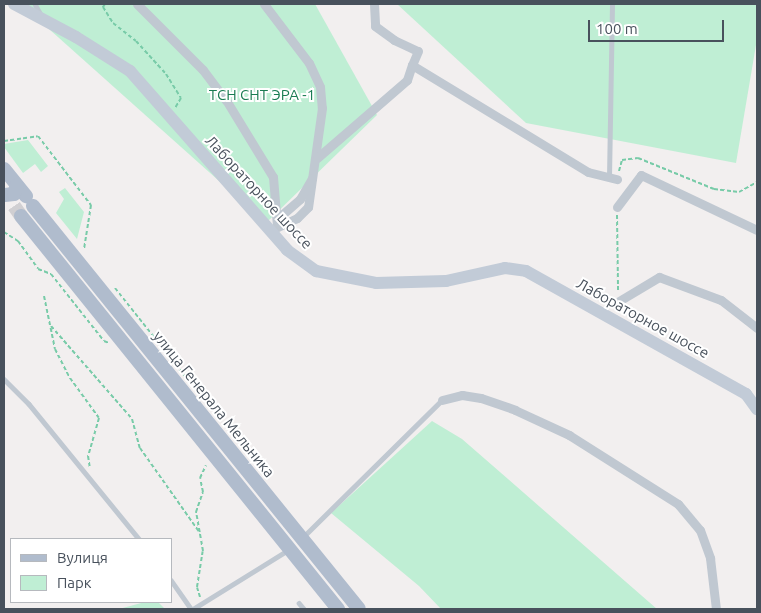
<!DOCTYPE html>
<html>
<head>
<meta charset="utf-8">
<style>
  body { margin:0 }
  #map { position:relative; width:761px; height:613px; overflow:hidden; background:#f2efef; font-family:Ubuntu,sans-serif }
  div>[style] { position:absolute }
  .green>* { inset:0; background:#bfeed4 }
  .primary-tunnel>* { height:14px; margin-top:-7px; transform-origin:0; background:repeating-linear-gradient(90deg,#d0cfd2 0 14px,transparent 0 21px) }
  .path>* { height:2px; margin-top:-1px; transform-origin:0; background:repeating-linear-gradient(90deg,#78cba8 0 4px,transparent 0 6.5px) }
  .lane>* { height:4.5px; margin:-2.25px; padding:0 2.25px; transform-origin:2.25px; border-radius:2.25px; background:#c0c8d1 }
  .street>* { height:9px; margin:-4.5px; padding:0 4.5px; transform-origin:4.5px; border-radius:4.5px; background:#c0c8d1 }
  .secondary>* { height:12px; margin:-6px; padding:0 6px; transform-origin:6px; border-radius:6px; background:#c2cbd7 }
  .primary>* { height:14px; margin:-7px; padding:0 7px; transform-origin:7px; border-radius:7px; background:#b0bccd }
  span { translate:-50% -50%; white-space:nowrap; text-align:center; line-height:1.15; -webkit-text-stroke:4px #fff; paint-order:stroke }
  .park-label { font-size:15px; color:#1a7c52 }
  .street-label { font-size:15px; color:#48515c }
  .frame { position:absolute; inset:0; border:5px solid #48515c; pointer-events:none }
  .legend { position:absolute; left:10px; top:538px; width:162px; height:65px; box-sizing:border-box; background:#fff; border:1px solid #b6b9be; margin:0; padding:6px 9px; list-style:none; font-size:15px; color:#48515c }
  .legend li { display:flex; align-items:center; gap:10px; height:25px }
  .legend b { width:25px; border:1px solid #b6b9be }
  .scale { position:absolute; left:588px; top:20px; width:136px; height:22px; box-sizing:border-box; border:2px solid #48515c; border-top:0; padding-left:6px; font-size:15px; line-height:18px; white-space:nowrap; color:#48515c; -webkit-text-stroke:4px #fff; paint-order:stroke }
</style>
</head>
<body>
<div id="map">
  <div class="green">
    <i style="clip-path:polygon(21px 4px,315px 4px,377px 115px,266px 223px)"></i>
    <i style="clip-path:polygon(397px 4px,757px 4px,757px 39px,736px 163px,526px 123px)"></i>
    <i style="clip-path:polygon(28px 140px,48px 166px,41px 172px,35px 164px,23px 173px,4px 147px,4px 144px)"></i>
    <i style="clip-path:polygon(65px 188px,84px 212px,77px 239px,56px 213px,64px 199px,59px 192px)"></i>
    <i style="clip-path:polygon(432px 421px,462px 439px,657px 609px,441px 609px,419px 586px,331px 513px)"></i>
    <i style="clip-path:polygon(145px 602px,158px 602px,165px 609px,119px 609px)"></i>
  </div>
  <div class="primary-tunnel">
    <i style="left:14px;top:206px;width:12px;rotate:55deg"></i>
  </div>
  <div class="path">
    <i style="left:105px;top:4px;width:4px;rotate:124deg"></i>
    <i style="left:103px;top:7px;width:19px;rotate:58deg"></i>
    <i style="left:113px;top:23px;width:29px;rotate:38deg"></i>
    <i style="left:136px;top:41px;width:45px;rotate:47.7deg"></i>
    <i style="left:166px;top:74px;width:28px;rotate:58deg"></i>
    <i style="left:181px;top:98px;width:12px;rotate:121deg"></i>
    <i style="left:4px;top:141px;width:34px;rotate:-8deg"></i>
    <i style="left:38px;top:136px;width:87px;rotate:52.5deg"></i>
    <i style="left:91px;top:205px;width:45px;rotate:99deg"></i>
    <i style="left:619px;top:171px;width:11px;rotate:-75deg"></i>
    <i style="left:622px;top:160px;width:16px;rotate:-7deg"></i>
    <i style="left:638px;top:158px;width:82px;rotate:22.2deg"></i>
    <i style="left:714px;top:189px;width:25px;rotate:7deg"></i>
    <i style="left:739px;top:192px;width:21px;rotate:-29deg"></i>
    <i style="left:617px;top:215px;width:75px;rotate:89.2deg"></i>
    <i style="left:4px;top:232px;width:17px;rotate:33deg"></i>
    <i style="left:18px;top:241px;width:34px;rotate:54deg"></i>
    <i style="left:38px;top:269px;width:14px;rotate:21deg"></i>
    <i style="left:51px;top:274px;width:85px;rotate:51.7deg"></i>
    <i style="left:104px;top:341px;width:5px;rotate:22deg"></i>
    <i style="left:115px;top:288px;width:112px;rotate:51.5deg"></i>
    <i style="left:44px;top:296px;width:54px;rotate:78.3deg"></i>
    <i style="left:55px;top:349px;width:33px;rotate:63deg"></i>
    <i style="left:70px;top:378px;width:49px;rotate:54.1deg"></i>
    <i style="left:99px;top:418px;width:40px;rotate:106deg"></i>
    <i style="left:88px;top:456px;width:12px;rotate:81deg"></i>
    <i style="left:51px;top:326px;width:123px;rotate:48.9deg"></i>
    <i style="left:132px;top:419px;width:30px;rotate:75deg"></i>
    <i style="left:140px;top:448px;width:104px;rotate:54.8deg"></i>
    <i style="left:200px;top:597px;width:10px;rotate:-107deg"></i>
    <i style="left:197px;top:587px;width:36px;rotate:-81deg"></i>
    <i style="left:203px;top:551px;width:40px;rotate:-100deg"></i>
    <i style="left:196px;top:512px;width:21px;rotate:-71deg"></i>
    <i style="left:203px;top:492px;width:14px;rotate:-102deg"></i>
    <i style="left:200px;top:478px;width:14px;rotate:-65deg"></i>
  </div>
  <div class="lane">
    <i style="left:35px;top:4px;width:10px;rotate:61deg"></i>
    <i style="left:609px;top:177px;width:173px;rotate:-89deg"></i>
    <i style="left:4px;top:379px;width:35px;rotate:45deg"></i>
    <i style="left:29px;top:404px;width:174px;rotate:50.8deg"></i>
    <i style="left:304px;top:536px;width:194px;rotate:-44.6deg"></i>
    <i style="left:171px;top:580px;width:35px;rotate:55deg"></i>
    <i style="left:299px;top:603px;width:8px;rotate:50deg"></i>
    <i style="left:193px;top:609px;width:112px;rotate:-31.8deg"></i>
  </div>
  <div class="street">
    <i style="left:137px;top:4px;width:93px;rotate:45deg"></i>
    <i style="left:203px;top:70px;width:38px;rotate:53deg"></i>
    <i style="left:226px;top:100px;width:90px;rotate:58.6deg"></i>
    <i style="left:273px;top:177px;width:49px;rotate:85.3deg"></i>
    <i style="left:264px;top:4px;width:74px;rotate:52.7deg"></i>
    <i style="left:309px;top:63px;width:26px;rotate:65deg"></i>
    <i style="left:320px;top:87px;width:21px;rotate:85deg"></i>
    <i style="left:322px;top:108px;width:100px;rotate:98deg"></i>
    <i style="left:308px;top:207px;width:16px;rotate:135deg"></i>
    <i style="left:297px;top:218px;width:26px;rotate:155deg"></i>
    <i style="left:374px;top:4px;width:22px;rotate:87deg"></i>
    <i style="left:375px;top:26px;width:24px;rotate:36deg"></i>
    <i style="left:394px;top:40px;width:26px;rotate:25deg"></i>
    <i style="left:418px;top:51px;width:15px;rotate:113deg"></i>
    <i style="left:317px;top:158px;width:119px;rotate:-40.9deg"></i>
    <i style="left:407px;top:80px;width:16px;rotate:-72deg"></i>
    <i style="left:412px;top:65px;width:206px;rotate:31.3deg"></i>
    <i style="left:588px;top:172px;width:30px;rotate:14deg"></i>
    <i style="left:617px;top:207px;width:40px;rotate:-53deg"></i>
    <i style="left:641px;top:175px;width:128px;rotate:25.4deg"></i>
    <i style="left:277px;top:219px;width:30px;rotate:-41deg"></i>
    <i style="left:300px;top:199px;width:24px;rotate:-60deg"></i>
    <i style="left:619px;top:301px;width:47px;rotate:-31deg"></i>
    <i style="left:659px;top:277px;width:66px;rotate:20.4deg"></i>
    <i style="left:721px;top:300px;width:46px;rotate:37.9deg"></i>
    <i style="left:442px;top:400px;width:21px;rotate:-14deg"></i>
    <i style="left:462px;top:395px;width:19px;rotate:9deg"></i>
    <i style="left:481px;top:398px;width:36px;rotate:19deg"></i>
    <i style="left:515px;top:410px;width:60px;rotate:24.8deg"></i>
    <i style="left:569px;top:435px;width:129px;rotate:32.3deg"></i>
    <i style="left:678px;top:504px;width:34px;rotate:50deg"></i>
    <i style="left:700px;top:530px;width:30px;rotate:70deg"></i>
    <i style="left:710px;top:558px;width:51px;rotate:83.3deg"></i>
  </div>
  <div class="secondary">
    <i style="left:14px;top:4px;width:70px;rotate:28deg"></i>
    <i style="left:76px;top:37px;width:64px;rotate:32.2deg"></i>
    <i style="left:130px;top:71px;width:238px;rotate:48.7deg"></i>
    <i style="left:287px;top:250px;width:36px;rotate:36deg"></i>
    <i style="left:316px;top:271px;width:61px;rotate:11.3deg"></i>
    <i style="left:376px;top:283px;width:70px;rotate:-1.6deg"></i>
    <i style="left:446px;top:281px;width:60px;rotate:-12.4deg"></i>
    <i style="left:505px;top:268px;width:21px;rotate:8deg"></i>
    <i style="left:526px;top:271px;width:252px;rotate:29.2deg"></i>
    <i style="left:746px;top:394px;width:19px;rotate:54deg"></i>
  </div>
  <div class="primary">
    <i style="left:4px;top:169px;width:35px;rotate:51deg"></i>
    <i style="left:5px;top:195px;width:9px;rotate:-6deg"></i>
    <i style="left:14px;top:194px;width:9px;rotate:-72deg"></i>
    <i style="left:33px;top:206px;width:518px;rotate:51.03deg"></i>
    <i style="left:21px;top:216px;width:505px;rotate:51.11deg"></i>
  </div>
  <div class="park-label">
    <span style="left:262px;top:95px">ТСН СНТ ЭРА -1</span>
  </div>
  <div class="street-label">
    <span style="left:259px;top:192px;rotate:47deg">Лабораторное шоссе</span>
    <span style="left:643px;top:318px;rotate:29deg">Лабораторное шоссе</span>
    <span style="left:214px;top:404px;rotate:51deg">улица Генерала Мельника</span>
  </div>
  <div class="frame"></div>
  <ul class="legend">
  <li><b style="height:6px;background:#b0bccd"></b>Вулиця</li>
  <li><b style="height:14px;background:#bfeed4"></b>Парк</li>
  </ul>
  <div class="scale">100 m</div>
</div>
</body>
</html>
